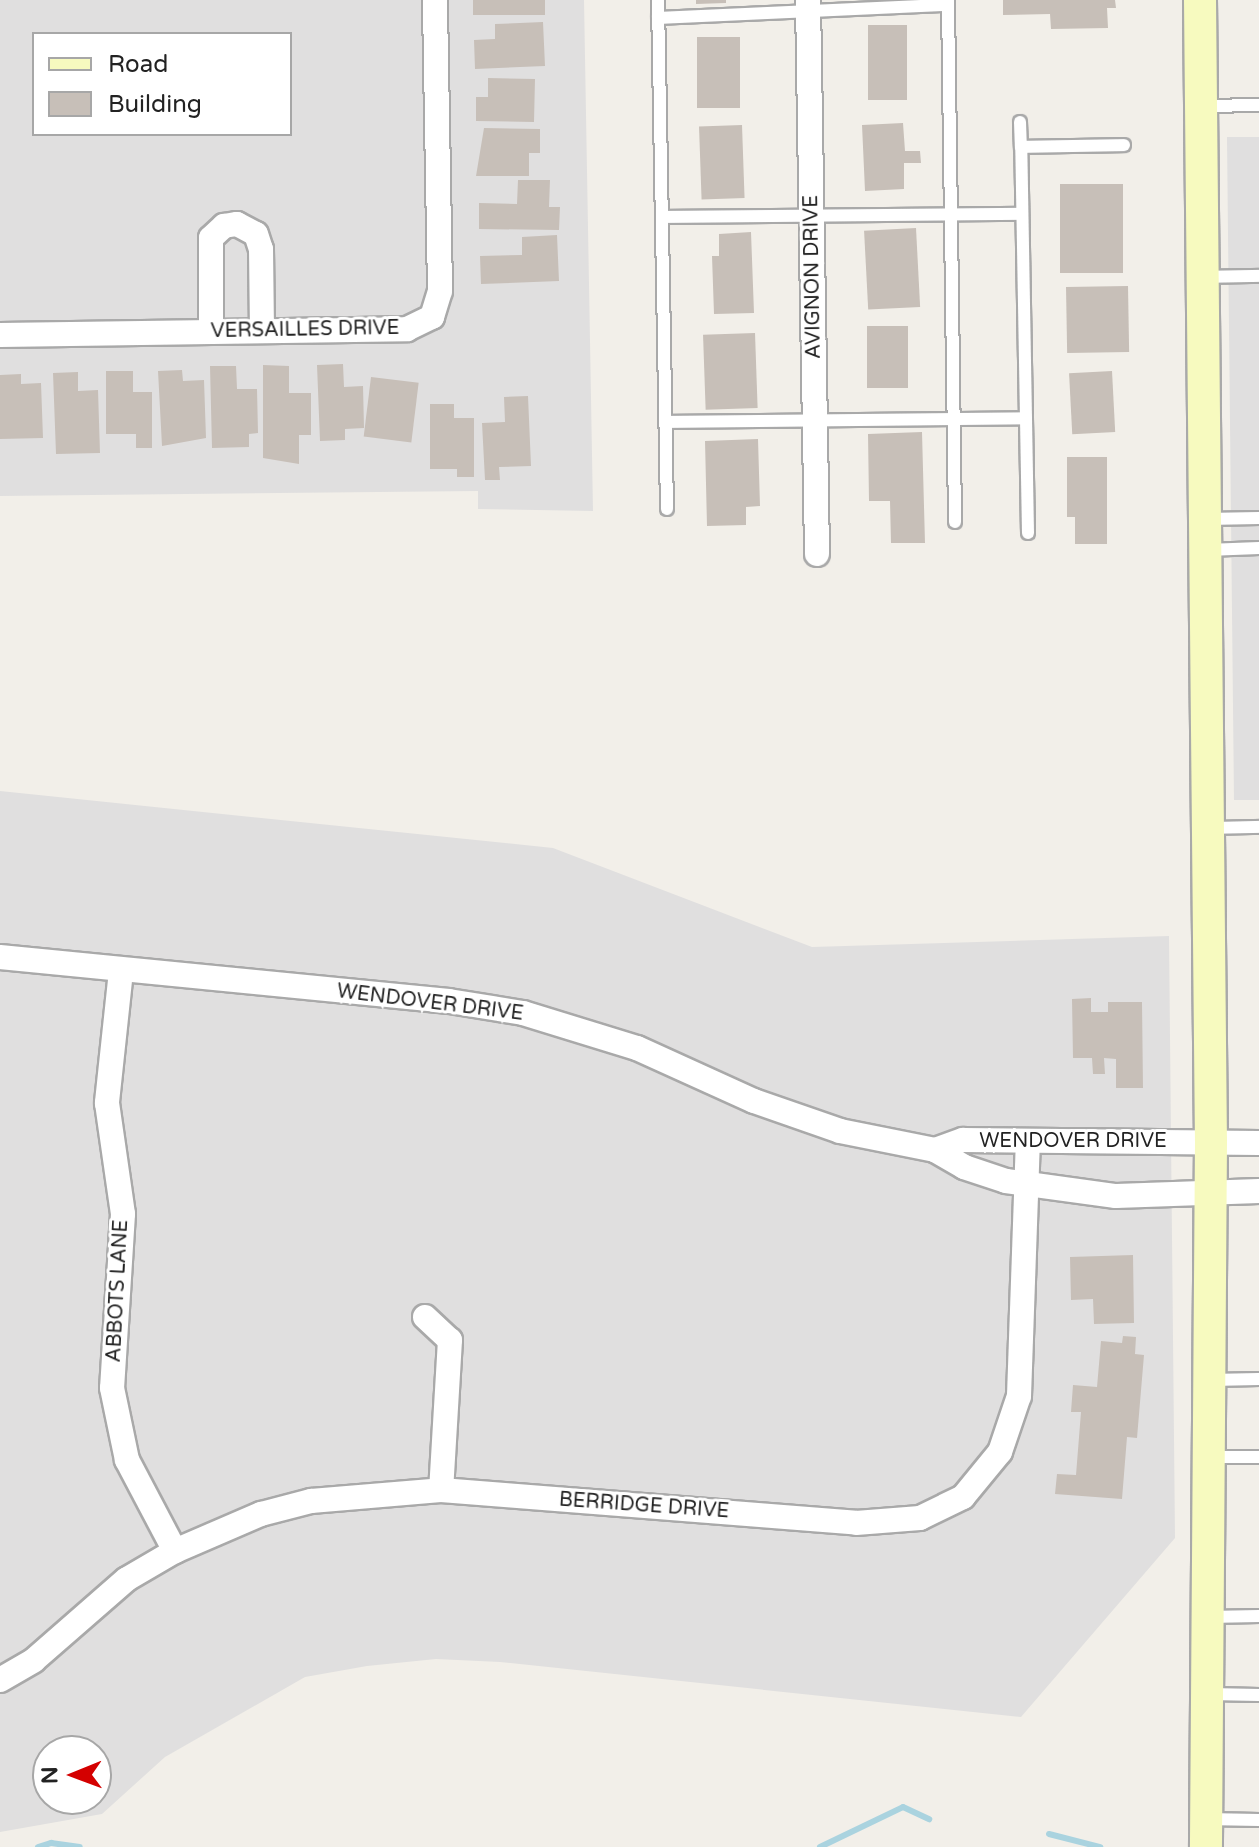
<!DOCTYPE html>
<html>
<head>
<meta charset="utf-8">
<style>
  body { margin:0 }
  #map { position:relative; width:1259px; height:1847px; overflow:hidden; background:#f2efe9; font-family:"Varela Round",sans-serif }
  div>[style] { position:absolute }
  .residential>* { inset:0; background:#e0dfdf }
  .stream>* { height:6px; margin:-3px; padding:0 3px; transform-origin:3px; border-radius:3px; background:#aad3df }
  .building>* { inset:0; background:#c7bfb8; transform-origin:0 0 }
  .roads { filter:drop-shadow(2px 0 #a9a9a9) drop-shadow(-2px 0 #a9a9a9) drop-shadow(0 2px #a9a9a9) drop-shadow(0 -2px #a9a9a9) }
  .lane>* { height:12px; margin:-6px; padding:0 6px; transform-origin:6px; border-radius:6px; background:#fff }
  .street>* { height:24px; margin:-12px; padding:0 12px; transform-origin:12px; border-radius:12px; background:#fff }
  .secondary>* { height:32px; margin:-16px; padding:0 16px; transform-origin:16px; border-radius:16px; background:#f7fabf }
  span { translate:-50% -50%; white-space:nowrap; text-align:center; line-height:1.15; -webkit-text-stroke:6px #fff; paint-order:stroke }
  .street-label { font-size:20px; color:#222 }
  .legend { position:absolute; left:32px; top:32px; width:260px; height:104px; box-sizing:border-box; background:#fff; border:2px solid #a7a7a7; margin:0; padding:10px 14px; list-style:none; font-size:24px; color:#222 }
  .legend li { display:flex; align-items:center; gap:16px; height:40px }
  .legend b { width:40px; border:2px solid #a7a7a7 }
  .north { position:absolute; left:32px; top:1735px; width:80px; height:80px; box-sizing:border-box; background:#fff; border:2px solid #a7a7a7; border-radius:50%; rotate:269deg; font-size:22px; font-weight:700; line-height:32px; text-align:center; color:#222 }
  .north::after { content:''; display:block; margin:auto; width:28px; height:36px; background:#d40000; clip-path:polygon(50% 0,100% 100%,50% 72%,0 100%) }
</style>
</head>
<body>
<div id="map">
  <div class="residential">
    <i style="clip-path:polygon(evenodd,0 0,584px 0,593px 511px,478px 509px,478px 491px,0 496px,0 0,34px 34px,290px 34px,290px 134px,34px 134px,34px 34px)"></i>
    <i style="clip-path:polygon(1227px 137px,1259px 137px,1259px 800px,1234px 800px)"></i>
    <i style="clip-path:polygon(evenodd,0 791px,553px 848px,812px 947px,1169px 936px,1175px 1538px,1021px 1717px,500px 1662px,436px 1659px,367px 1666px,305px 1677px,165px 1757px,102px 1814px,0 1832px,0 791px,48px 1751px,96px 1751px,96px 1799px,48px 1799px,48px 1751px)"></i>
  </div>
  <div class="stream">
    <i style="left:1049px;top:1834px;width:53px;rotate:14.3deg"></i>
    <i style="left:38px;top:1847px;width:14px;rotate:-17deg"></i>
    <i style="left:51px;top:1843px;width:29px;rotate:8deg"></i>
    <i style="left:820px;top:1847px;width:92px;rotate:-25.7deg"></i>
    <i style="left:903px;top:1807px;width:29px;rotate:25deg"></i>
  </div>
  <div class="building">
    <i style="left:473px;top:0;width:72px;height:15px"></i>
    <i style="clip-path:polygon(696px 0,726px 0,726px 3px,696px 4px)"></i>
    <i style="clip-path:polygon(1003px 0,1115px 0,1116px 8px,1107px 8px,1108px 28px,1051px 29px,1050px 14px,1003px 15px)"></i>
    <i style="clip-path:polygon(543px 22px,545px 66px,475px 69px,474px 40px,495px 39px,495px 24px)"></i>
    <i style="left:868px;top:25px;width:39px;height:75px"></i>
    <i style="left:697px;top:37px;width:43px;height:71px"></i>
    <i style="clip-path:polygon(488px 78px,535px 79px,534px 122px,476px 121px,476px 97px,488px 97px)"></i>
    <i style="clip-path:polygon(903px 123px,905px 151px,920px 151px,921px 163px,904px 163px,904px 189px,865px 191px,862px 125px)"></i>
    <i style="left:742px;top:125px;width:73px;height:43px;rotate:88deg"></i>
    <i style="clip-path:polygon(484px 128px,540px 129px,540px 153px,529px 153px,529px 176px,476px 176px)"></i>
    <i style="clip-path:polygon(518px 180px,550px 180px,549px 207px,560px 207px,559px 230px,479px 229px,479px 203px,517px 204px)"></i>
    <i style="left:1060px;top:184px;width:63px;height:89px"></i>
    <i style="left:916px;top:228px;width:79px;height:52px;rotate:87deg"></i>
    <i style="clip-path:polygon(751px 232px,754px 313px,714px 314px,712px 256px,719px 256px,719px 234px)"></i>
    <i style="clip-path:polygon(557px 235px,559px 281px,481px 284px,480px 256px,522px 255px,522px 237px)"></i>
    <i style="left:1128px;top:286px;width:66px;height:62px;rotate:89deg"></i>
    <i style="left:867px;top:326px;width:41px;height:62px"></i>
    <i style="left:755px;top:333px;width:75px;height:52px;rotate:88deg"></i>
    <i style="clip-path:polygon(343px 364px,344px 387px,363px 386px,364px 428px,345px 429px,345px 440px,320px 441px,317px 365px)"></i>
    <i style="clip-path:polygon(263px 365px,289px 366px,289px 393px,311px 393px,311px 435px,299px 435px,299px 464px,263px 458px)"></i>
    <i style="clip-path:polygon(210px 366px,236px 366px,237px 389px,257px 389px,258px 433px,249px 434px,249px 447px,212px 448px)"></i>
    <i style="clip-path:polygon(182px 370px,183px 381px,204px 380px,206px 438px,162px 446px,158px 371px)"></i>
    <i style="clip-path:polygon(106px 371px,133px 371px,133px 392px,152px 392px,152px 448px,136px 448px,136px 434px,106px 434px)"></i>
    <i style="left:1112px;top:371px;width:61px;height:43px;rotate:87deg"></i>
    <i style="clip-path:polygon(78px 372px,78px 391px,98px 390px,100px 453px,56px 454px,53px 373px)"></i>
    <i style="clip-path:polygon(21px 374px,21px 384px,41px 383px,43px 438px,0 439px,0 375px)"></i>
    <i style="left:371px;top:377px;width:48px;height:60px;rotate:7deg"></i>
    <i style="clip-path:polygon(528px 396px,531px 466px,499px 467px,500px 480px,485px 480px,482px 423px,505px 422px,504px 397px)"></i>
    <i style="clip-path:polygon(430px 404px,454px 404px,454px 418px,474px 418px,474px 477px,457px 477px,457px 469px,430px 469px)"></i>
    <i style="clip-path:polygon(922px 432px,925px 543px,891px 543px,890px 501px,869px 501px,868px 434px)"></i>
    <i style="clip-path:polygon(758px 439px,760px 506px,746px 507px,746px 525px,707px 526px,705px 441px)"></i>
    <i style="clip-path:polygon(1067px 457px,1107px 457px,1107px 544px,1075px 544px,1075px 517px,1067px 517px)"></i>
    <i style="clip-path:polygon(1091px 998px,1091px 1012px,1108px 1012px,1108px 1002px,1142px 1002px,1143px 1088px,1116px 1088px,1116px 1059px,1104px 1058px,1105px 1074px,1093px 1074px,1092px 1058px,1073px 1058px,1072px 999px)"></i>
    <i style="clip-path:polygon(1133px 1255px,1134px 1323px,1094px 1324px,1093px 1299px,1071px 1300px,1070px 1257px)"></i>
    <i style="clip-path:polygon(1123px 1336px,1136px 1337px,1135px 1354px,1144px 1355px,1137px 1438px,1127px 1437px,1122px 1499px,1055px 1494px,1057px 1474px,1076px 1475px,1081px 1412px,1071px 1412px,1073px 1385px,1097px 1387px,1101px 1341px,1122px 1343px)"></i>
  </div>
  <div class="roads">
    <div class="lane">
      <i style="left:658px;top:0;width:509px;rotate:88.99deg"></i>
      <i style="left:948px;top:0;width:522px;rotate:89.23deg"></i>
      <i style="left:658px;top:18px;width:290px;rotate:-2.6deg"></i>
      <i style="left:1204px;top:106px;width:55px;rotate:-1deg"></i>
      <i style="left:1020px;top:122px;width:25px;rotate:88deg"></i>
      <i style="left:664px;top:217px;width:358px;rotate:-0.5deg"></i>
      <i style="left:1205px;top:277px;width:54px;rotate:-1.1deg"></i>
      <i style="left:666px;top:422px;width:360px;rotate:-0.6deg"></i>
      <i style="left:1206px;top:519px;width:53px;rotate:-1.1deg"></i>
      <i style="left:1028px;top:533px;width:386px;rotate:-91deg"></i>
      <i style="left:1021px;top:147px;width:103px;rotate:-1.1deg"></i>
      <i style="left:1207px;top:550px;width:52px;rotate:-2.2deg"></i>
      <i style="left:1210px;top:828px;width:49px;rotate:-1.2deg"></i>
      <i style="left:1211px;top:1380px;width:48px;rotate:-1.2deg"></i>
      <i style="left:1210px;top:1457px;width:49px"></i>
      <i style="left:1208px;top:1617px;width:51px;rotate:-1.1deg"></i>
      <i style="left:1210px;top:1694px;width:49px;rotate:1.2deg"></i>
      <i style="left:1206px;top:1819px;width:53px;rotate:1.1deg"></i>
    </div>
    <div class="street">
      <i style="left:808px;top:0;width:554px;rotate:89.07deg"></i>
      <i style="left:211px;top:331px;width:93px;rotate:-90deg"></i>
      <i style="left:211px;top:238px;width:18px;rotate:-43deg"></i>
      <i style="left:224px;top:226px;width:13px;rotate:-9deg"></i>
      <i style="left:237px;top:224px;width:21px;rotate:28deg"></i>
      <i style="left:256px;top:234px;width:16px;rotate:72deg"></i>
      <i style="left:261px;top:249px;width:81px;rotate:89.3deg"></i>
      <i style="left:0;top:335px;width:407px;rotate:-0.8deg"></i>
      <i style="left:407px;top:329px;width:28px;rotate:-26deg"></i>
      <i style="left:432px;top:317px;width:27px;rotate:-73deg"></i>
      <i style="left:440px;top:291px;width:291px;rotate:-91deg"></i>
      <i style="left:0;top:957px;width:451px;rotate:5.6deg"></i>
      <i style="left:449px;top:1001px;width:75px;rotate:9.2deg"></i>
      <i style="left:523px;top:1013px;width:119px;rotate:17.1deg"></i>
      <i style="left:637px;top:1048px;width:128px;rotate:24.4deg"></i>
      <i style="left:754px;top:1101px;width:91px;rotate:19.2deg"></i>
      <i style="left:840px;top:1131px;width:97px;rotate:11.3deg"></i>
      <i style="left:935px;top:1150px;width:34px;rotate:30deg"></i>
      <i style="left:964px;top:1167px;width:44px;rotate:18.4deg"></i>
      <i style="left:1006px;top:1181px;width:111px;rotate:7.8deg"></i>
      <i style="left:1116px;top:1196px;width:143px;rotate:-2deg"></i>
      <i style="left:121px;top:971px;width:133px;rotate:96.1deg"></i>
      <i style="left:107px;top:1103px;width:112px;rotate:81.8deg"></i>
      <i style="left:123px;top:1214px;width:174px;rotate:93.6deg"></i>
      <i style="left:112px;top:1388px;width:74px;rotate:78.2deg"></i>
      <i style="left:127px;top:1460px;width:103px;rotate:62.2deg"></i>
      <i style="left:935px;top:1150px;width:30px;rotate:-20deg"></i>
      <i style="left:963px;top:1140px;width:296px;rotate:0.6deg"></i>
      <i style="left:425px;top:1317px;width:34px;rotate:43deg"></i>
      <i style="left:450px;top:1340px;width:150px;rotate:93.4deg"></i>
      <i style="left:0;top:1680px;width:39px;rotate:-30deg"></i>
      <i style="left:34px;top:1660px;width:123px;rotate:-41.1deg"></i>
      <i style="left:127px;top:1579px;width:56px;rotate:-30.3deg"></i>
      <i style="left:175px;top:1551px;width:94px;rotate:-23.3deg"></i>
      <i style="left:261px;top:1514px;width:52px;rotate:-14.6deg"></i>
      <i style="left:311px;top:1501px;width:130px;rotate:-4.8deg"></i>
      <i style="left:441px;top:1490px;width:416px;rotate:4.5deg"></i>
      <i style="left:856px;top:1523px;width:64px;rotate:-4.5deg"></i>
      <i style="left:920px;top:1518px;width:48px;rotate:-26deg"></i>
      <i style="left:963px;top:1497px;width:58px;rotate:-50.6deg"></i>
      <i style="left:1000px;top:1452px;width:59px;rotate:-71.3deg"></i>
      <i style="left:1019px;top:1396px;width:255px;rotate:-88deg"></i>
    </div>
    <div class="secondary">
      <i style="left:1200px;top:0;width:1141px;rotate:89.45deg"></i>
      <i style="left:1211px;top:1141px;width:706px;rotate:90.41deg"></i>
    </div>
  </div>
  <div class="street-label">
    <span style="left:813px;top:277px;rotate:-91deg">AVIGNON DRIVE</span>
    <span style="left:305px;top:330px;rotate:-1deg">VERSAILLES DRIVE</span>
    <span style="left:430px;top:1003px;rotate:7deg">WENDOVER DRIVE</span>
    <span style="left:1073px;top:1141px">WENDOVER DRIVE</span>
    <span style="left:118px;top:1291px;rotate:-87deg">ABBOTS LANE</span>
    <span style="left:644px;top:1506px;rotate:4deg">BERRIDGE DRIVE</span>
  </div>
  <ul class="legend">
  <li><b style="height:10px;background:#f7fabf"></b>Road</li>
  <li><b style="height:22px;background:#c7bfb8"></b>Building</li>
  </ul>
  <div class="north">N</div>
</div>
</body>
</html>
